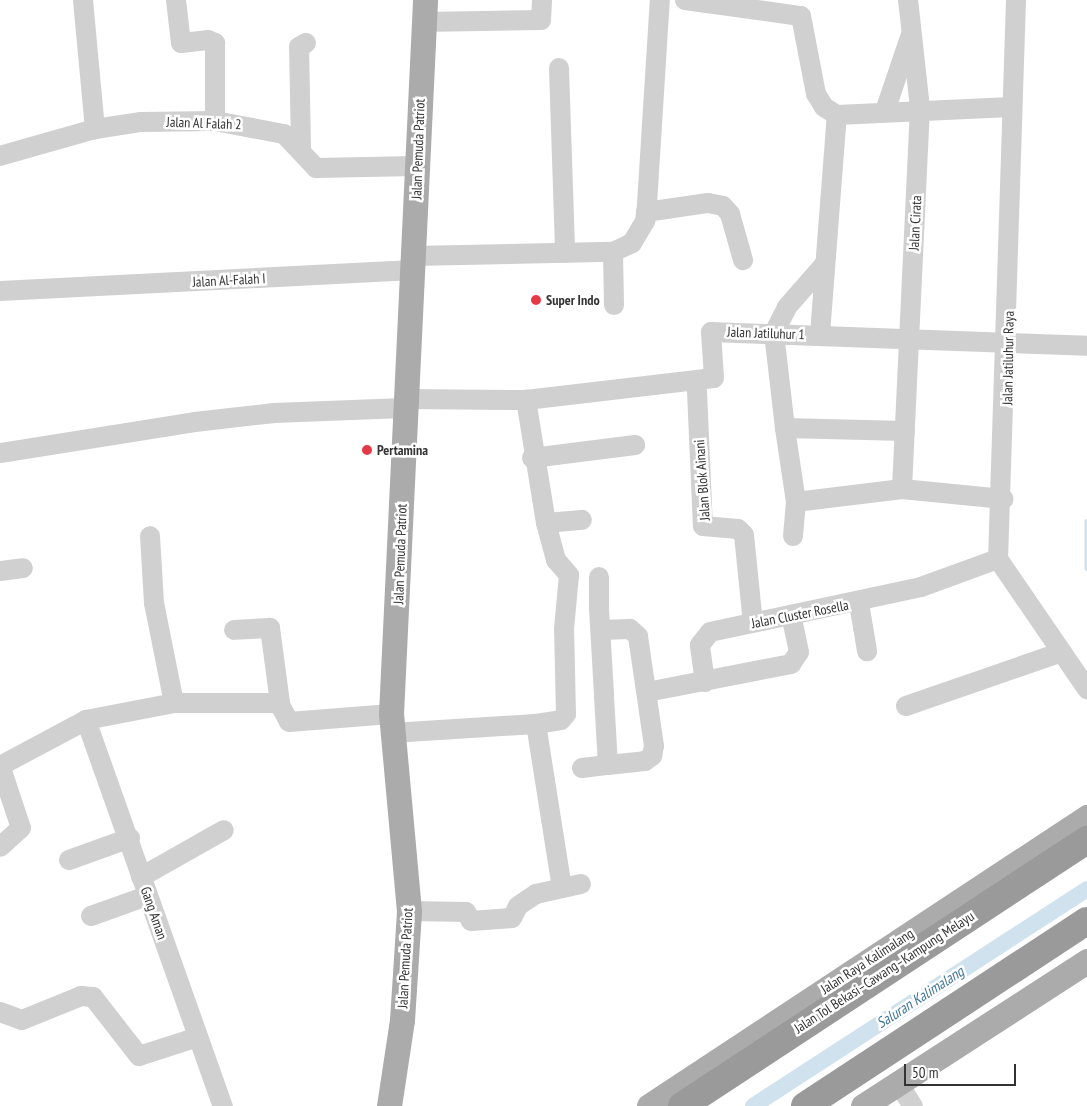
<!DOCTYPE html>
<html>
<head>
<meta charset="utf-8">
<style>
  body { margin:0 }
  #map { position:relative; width:1087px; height:1106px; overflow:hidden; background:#fff; font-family:"PT Sans Narrow",sans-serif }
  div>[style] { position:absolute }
  .stream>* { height:4.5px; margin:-2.25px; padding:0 2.25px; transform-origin:2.25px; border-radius:2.25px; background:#cfe2ee }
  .canal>* { height:16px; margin:-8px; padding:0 8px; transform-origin:8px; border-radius:8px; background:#cfe2ee }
  .minor>* { height:20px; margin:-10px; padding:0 10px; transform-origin:10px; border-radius:10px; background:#d0d0d0 }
  .major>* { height:25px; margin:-12.5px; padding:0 12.5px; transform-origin:12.5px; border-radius:12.5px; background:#ababab }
  .highway>* { height:28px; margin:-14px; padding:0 14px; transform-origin:14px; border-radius:14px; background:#9a9a9a }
  .dots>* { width:14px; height:14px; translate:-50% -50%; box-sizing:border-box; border:2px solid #fff; border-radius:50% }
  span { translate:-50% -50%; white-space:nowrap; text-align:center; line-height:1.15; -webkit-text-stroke:5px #fff; paint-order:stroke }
  .street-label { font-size:14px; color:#333 }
  .poi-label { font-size:14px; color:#333; font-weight:700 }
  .left { translate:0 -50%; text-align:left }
  .water-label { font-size:15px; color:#3f7597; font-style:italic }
  .scale { position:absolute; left:904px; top:1064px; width:112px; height:22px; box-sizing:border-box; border:2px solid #333; border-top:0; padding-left:6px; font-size:15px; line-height:18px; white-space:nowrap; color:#333; -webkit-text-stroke:4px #fff; paint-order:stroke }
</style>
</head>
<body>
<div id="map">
  <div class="stream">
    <i style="left:1087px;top:521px;width:47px;rotate:90deg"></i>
  </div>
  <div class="canal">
    <i style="left:753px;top:1106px;width:398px;rotate:-33deg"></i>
  </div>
  <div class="minor">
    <i style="left:83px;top:0;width:130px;rotate:84.7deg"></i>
    <i style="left:176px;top:0;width:43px;rotate:83.4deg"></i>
    <i style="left:181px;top:43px;width:27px;rotate:-6deg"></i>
    <i style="left:208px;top:40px;width:8px;rotate:23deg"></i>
    <i style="left:215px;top:43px;width:78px;rotate:90deg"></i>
    <i style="left:685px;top:0;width:117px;rotate:7.9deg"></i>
    <i style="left:801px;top:16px;width:79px;rotate:79.1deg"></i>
    <i style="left:816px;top:94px;width:15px;rotate:58deg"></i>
    <i style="left:824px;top:107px;width:15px;rotate:32deg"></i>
    <i style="left:837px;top:115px;width:174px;rotate:-2.6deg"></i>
    <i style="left:1016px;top:0;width:559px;rotate:91.84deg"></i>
    <i style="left:998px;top:559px;width:158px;rotate:55.6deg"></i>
    <i style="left:424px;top:22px;width:117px;rotate:-1deg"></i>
    <i style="left:541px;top:20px;width:20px;rotate:-87deg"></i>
    <i style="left:559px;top:68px;width:185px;rotate:88.1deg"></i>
    <i style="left:885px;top:111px;width:78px;rotate:-71.3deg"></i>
    <i style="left:301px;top:148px;width:101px;rotate:-91.1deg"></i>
    <i style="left:299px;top:47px;width:8px;rotate:-30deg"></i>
    <i style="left:0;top:156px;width:99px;rotate:-15.9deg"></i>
    <i style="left:95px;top:129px;width:47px;rotate:-8.7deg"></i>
    <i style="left:141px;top:122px;width:74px;rotate:-0.8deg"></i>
    <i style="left:215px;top:121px;width:70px;rotate:10.7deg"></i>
    <i style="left:284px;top:134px;width:47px;rotate:46.7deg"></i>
    <i style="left:316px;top:168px;width:100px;rotate:-1.1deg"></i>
    <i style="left:646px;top:212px;width:63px;rotate:-8.3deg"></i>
    <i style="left:708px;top:203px;width:15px;rotate:11deg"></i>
    <i style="left:723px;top:206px;width:11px;rotate:49deg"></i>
    <i style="left:730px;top:214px;width:48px;rotate:74.2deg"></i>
    <i style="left:613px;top:252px;width:53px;rotate:88.9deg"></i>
    <i style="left:414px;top:256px;width:199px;rotate:-1.2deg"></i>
    <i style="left:613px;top:252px;width:21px;rotate:-25deg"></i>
    <i style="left:632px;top:243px;width:26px;rotate:-59deg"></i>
    <i style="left:645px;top:221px;width:17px;rotate:-83deg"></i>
    <i style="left:647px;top:204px;width:204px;rotate:-86.4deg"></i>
    <i style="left:0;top:291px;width:414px;rotate:-2.9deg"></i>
    <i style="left:820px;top:334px;width:220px;rotate:-85.6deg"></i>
    <i style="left:697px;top:391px;width:135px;rotate:87.5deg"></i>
    <i style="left:703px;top:526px;width:35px;rotate:5deg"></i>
    <i style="left:738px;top:529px;width:8px;rotate:45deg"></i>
    <i style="left:744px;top:535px;width:88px;rotate:84.2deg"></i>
    <i style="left:405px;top:399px;width:121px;rotate:0.5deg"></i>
    <i style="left:526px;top:400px;width:189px;rotate:-6.7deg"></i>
    <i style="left:714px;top:378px;width:46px;rotate:-93.7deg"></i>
    <i style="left:711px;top:332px;width:376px;rotate:2.1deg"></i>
    <i style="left:785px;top:428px;width:96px;rotate:-96.6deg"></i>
    <i style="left:774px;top:333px;width:29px;rotate:-63deg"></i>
    <i style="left:787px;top:307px;width:55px;rotate:-48.7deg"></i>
    <i style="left:0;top:453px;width:197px;rotate:-9deg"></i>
    <i style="left:195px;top:422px;width:80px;rotate:-6.5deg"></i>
    <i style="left:274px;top:413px;width:130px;rotate:-2.2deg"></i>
    <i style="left:532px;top:458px;width:104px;rotate:-7.2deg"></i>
    <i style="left:902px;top:489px;width:102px;rotate:5.6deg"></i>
    <i style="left:796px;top:502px;width:107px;rotate:-7deg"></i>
    <i style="left:902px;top:489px;width:381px;rotate:-87.3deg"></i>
    <i style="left:920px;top:108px;width:109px;rotate:-96.3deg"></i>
    <i style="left:546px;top:523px;width:36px;rotate:-5deg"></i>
    <i style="left:793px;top:536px;width:34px;rotate:-85deg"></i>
    <i style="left:796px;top:502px;width:75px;rotate:-98.5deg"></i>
    <i style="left:785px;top:428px;width:120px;rotate:1.4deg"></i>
    <i style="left:0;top:571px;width:23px;rotate:-7deg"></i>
    <i style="left:599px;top:577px;width:31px;rotate:90deg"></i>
    <i style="left:599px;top:608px;width:88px;rotate:86.7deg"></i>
    <i style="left:604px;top:696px;width:69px;rotate:86.7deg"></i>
    <i style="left:608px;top:765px;width:37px;rotate:-6deg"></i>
    <i style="left:645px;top:761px;width:9px;rotate:-36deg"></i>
    <i style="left:652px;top:756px;width:10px;rotate:-79deg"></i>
    <i style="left:654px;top:746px;width:111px;rotate:-98.3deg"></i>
    <i style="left:638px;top:636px;width:11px;rotate:-139deg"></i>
    <i style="left:630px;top:629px;width:29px;rotate:178deg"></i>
    <i style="left:859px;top:603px;width:49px;rotate:80.5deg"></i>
    <i style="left:705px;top:682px;width:37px;rotate:-98deg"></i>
    <i style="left:700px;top:645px;width:16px;rotate:-52deg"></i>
    <i style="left:710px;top:632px;width:216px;rotate:-12deg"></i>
    <i style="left:921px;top:587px;width:82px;rotate:-20deg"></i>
    <i style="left:647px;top:692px;width:147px;rotate:-11deg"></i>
    <i style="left:791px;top:664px;width:14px;rotate:-56deg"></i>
    <i style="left:799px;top:652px;width:38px;rotate:-102deg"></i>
    <i style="left:174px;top:703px;width:106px"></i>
    <i style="left:280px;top:703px;width:76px;rotate:-97.6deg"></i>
    <i style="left:270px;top:628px;width:36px;rotate:177deg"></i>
    <i style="left:279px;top:703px;width:21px;rotate:62deg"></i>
    <i style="left:289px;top:722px;width:102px;rotate:-4.5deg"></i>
    <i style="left:906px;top:706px;width:165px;rotate:-19.1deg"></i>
    <i style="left:86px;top:720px;width:410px;rotate:70.5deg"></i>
    <i style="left:536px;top:724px;width:166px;rotate:81deg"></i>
    <i style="left:392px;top:733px;width:144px;rotate:-3.6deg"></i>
    <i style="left:536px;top:724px;width:25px;rotate:-9deg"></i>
    <i style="left:561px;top:720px;width:8px;rotate:-50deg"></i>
    <i style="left:566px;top:714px;width:85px;rotate:-91.3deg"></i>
    <i style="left:564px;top:629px;width:54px;rotate:-84.7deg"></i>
    <i style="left:569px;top:575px;width:20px;rotate:-131deg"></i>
    <i style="left:556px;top:560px;width:38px;rotate:-105deg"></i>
    <i style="left:546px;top:523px;width:125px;rotate:-99.2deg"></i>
    <i style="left:0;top:765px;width:66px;rotate:71.6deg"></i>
    <i style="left:21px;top:828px;width:28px;rotate:138deg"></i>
    <i style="left:0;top:766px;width:98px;rotate:-28.1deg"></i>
    <i style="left:86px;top:720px;width:90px;rotate:-10.9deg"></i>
    <i style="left:174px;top:703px;width:102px;rotate:-101.3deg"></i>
    <i style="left:154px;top:603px;width:67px;rotate:-93.4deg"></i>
    <i style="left:582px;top:768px;width:26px;rotate:-7deg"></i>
    <i style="left:69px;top:860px;width:65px;rotate:-19.8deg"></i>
    <i style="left:141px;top:877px;width:95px;rotate:-29.5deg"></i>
    <i style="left:409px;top:911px;width:57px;rotate:1deg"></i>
    <i style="left:466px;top:912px;width:10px;rotate:61deg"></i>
    <i style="left:471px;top:921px;width:41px;rotate:-4.2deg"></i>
    <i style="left:512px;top:918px;width:13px;rotate:-63deg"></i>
    <i style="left:518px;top:906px;width:22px;rotate:-34deg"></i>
    <i style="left:536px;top:894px;width:46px;rotate:-12.5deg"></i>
    <i style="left:91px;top:916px;width:59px;rotate:-19.7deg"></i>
    <i style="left:0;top:1012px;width:23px;rotate:20deg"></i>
    <i style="left:22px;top:1020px;width:64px;rotate:-22.1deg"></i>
    <i style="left:81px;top:996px;width:12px;rotate:5deg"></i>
    <i style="left:93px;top:997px;width:75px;rotate:52.1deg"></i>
    <i style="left:139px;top:1056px;width:62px;rotate:-17.9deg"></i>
    <i style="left:899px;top:1084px;width:26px;rotate:58deg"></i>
  </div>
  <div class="major">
    <i style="left:389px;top:1106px;width:87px;rotate:-81.4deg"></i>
    <i style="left:402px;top:1020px;width:109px;rotate:-86.3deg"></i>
    <i style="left:409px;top:911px;width:198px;rotate:-95.2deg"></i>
    <i style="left:391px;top:714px;width:715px;rotate:-87.27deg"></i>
    <i style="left:649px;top:1106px;width:525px;rotate:-33.42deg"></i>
    <i style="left:863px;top:1106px;width:267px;rotate:-32.9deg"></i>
  </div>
  <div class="highway">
    <i style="left:682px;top:1106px;width:485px;rotate:-33.3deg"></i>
    <i style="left:805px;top:1106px;width:337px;rotate:-33.3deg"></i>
  </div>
  <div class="dots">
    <i style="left:536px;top:300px;background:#e63946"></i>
    <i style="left:367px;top:450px;background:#e63946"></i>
  </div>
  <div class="street-label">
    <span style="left:204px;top:123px;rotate:2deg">Jalan Al Falah 2</span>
    <span style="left:418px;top:149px;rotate:-88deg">Jalan Pemuda Patriot</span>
    <span style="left:915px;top:223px;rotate:-87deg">Jalan Cirata</span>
    <span style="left:229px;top:280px;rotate:-3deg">Jalan Al-Falah I</span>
    <span style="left:766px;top:333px;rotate:2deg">Jalan Jatiluhur 1</span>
    <span style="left:1008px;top:358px;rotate:-89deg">Jalan Jatiluhur Raya</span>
    <span style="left:702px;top:480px;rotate:-94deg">Jalan Blok Ainani</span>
    <span style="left:400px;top:554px;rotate:-88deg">Jalan Pemuda Patriot</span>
    <span style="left:800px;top:614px;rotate:-11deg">Jalan Cluster Rosella</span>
    <span style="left:154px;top:913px;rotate:71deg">Gang Aman</span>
    <span style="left:405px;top:958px;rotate:-87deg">Jalan Pemuda Patriot</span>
    <span style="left:867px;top:961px;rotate:-33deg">Jalan Raya Kalimalang</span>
    <span style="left:884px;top:972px;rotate:-33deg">Jalan Tol Bekasi–Cawang–Kampung Melayu</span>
  </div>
  <div class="poi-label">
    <span class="left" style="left:546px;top:300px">Super Indo</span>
    <span class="left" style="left:377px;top:450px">Pertamina</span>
  </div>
  <div class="water-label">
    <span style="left:920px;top:997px;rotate:-33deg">Saluran Kalimalang</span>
  </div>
  <div class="scale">50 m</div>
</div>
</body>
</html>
